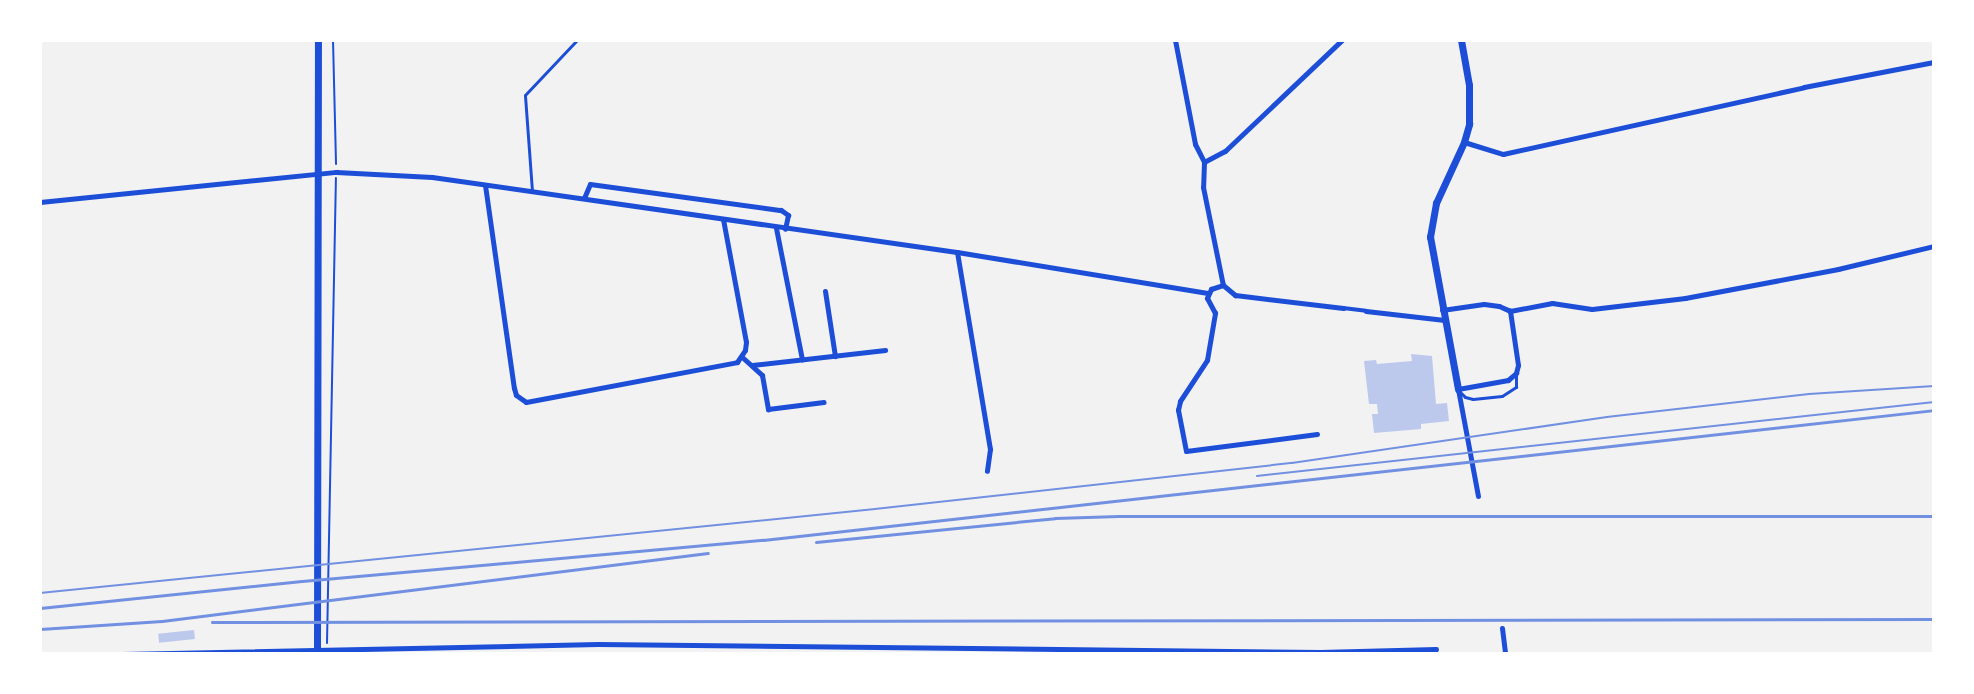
<!DOCTYPE html>
<html>
<head>
<meta charset="utf-8">
<style>
  body { margin:0 }
  #map { position:relative; width:1974px; height:694px; overflow:hidden; background:#f2f2f2; font-family:"Fira Sans",sans-serif }
  div>[style] { position:absolute }
  .building>* { inset:0; background:#bdc9ec; transform-origin:0 0 }
  .path>* { height:2px; margin:-1px; padding:0 1px; transform-origin:1px; border-radius:1px; background:#1d4ed8 }
  .service>* { height:3px; margin:-1.5px; padding:0 1.5px; transform-origin:1.5px; border-radius:1.5px; background:#1d4ed8 }
  .pedestrian>* { height:4px; margin:-2px; padding:0 2px; transform-origin:2px; border-radius:2px; background:#1d4ed8 }
  .minor>* { height:5px; margin:-2.5px; padding:0 2.5px; transform-origin:2.5px; border-radius:2.5px; background:#1d4ed8 }
  .tertiary>* { height:7px; margin:-3.5px; padding:0 3.5px; transform-origin:3.5px; border-radius:3.5px; background:#1d4ed8 }
  .tram>* { height:1.5px; margin:-0.75px; padding:0 0.75px; transform-origin:0.75px; border-radius:0.75px; background:#7290e2 }
  .rail>* { height:3px; margin:-1.5px; padding:0 1.5px; transform-origin:1.5px; border-radius:1.5px; background:#7290e2 }
  span { translate:-50% -50%; white-space:nowrap; text-align:center; line-height:1.15; -webkit-text-stroke:4.5px #fff; paint-order:stroke }
  .frame { position:absolute; inset:0; border:42px solid #fff; pointer-events:none }
</style>
</head>
<body>
<div id="map">
  <div class="building">
    <i style="clip-path:polygon(1411px 354px,1432px 356px,1436px 404px,1447px 403px,1449px 421px,1421px 424px,1421px 429px,1374px 433px,1372px 414px,1378px 414px,1377px 404px,1369px 404px,1364px 361px,1376px 360px,1377px 364px,1412px 361px)"></i>
    <i style="left:194px;top:630px;width:9px;height:36px;rotate:84deg"></i>
  </div>
  <div class="path">
    <i style="left:333px;top:40px;width:124px;rotate:88.6deg"></i>
    <i style="left:327px;top:643px;width:465px;rotate:-88.9deg"></i>
  </div>
  <div class="service">
    <i style="left:532px;top:191px;width:96px;rotate:-94.2deg"></i>
    <i style="left:525px;top:95px;width:76px;rotate:-46.6deg"></i>
    <i style="left:1459px;top:391px;width:8px;rotate:45deg"></i>
    <i style="left:1465px;top:397px;width:8px;rotate:14deg"></i>
    <i style="left:1473px;top:399px;width:29px;rotate:-6deg"></i>
    <i style="left:1502px;top:396px;width:17px;rotate:-33deg"></i>
    <i style="left:1516px;top:387px;width:14px;rotate:-90deg"></i>
  </div>
  <div class="pedestrian">
    <i style="left:1343px;top:308px;width:23px;rotate:7deg"></i>
  </div>
  <div class="minor">
    <i style="left:1175px;top:40px;width:106px;rotate:79.1deg"></i>
    <i style="left:1195px;top:144px;width:20px;rotate:63deg"></i>
    <i style="left:1204px;top:162px;width:25px;rotate:92deg"></i>
    <i style="left:1203px;top:187px;width:100px;rotate:78.5deg"></i>
    <i style="left:1464px;top:142px;width:41px;rotate:17.1deg"></i>
    <i style="left:1503px;top:154px;width:308px;rotate:-12.5deg"></i>
    <i style="left:1804px;top:87px;width:132px;rotate:-10.9deg"></i>
    <i style="left:1204px;top:162px;width:24px;rotate:-28deg"></i>
    <i style="left:1225px;top:151px;width:161px;rotate:-43.5deg"></i>
    <i style="left:485px;top:185px;width:205px;rotate:81.9deg"></i>
    <i style="left:514px;top:388px;width:7px;rotate:74deg"></i>
    <i style="left:516px;top:395px;width:12px;rotate:35deg"></i>
    <i style="left:526px;top:402px;width:215px;rotate:-10.7deg"></i>
    <i style="left:737px;top:362px;width:14px;rotate:-56deg"></i>
    <i style="left:745px;top:350px;width:8px;rotate:-83deg"></i>
    <i style="left:746px;top:342px;width:125px;rotate:-100.6deg"></i>
    <i style="left:584px;top:198px;width:15px;rotate:-67deg"></i>
    <i style="left:590px;top:184px;width:193px;rotate:7.8deg"></i>
    <i style="left:781px;top:210px;width:9px;rotate:36deg"></i>
    <i style="left:788px;top:215px;width:14px;rotate:102deg"></i>
    <i style="left:40px;top:202px;width:298px;rotate:-5.8deg"></i>
    <i style="left:336px;top:172px;width:96px;rotate:3deg"></i>
    <i style="left:432px;top:177px;width:530px;rotate:8.13deg"></i>
    <i style="left:957px;top:252px;width:254px;rotate:9.3deg"></i>
    <i style="left:776px;top:228px;width:134px;rotate:78.8deg"></i>
    <i style="left:957px;top:252px;width:200px;rotate:80.5deg"></i>
    <i style="left:990px;top:449px;width:22px;rotate:98deg"></i>
    <i style="left:825px;top:291px;width:66px;rotate:81.3deg"></i>
    <i style="left:1442px;top:310px;width:42px;rotate:-8.1deg"></i>
    <i style="left:1484px;top:304px;width:15px;rotate:8deg"></i>
    <i style="left:1499px;top:306px;width:12px;rotate:24deg"></i>
    <i style="left:1510px;top:311px;width:43px;rotate:-10.8deg"></i>
    <i style="left:1552px;top:303px;width:40px;rotate:8.5deg"></i>
    <i style="left:1592px;top:309px;width:94px;rotate:-6.7deg"></i>
    <i style="left:1685px;top:298px;width:156px;rotate:-10.7deg"></i>
    <i style="left:1838px;top:269px;width:99px;rotate:-13.5deg"></i>
    <i style="left:1366px;top:311px;width:79px;rotate:6.6deg"></i>
    <i style="left:742px;top:357px;width:27px;rotate:42deg"></i>
    <i style="left:762px;top:375px;width:35px;rotate:80deg"></i>
    <i style="left:768px;top:409px;width:56px;rotate:-7.1deg"></i>
    <i style="left:752px;top:365px;width:134px;rotate:-6.4deg"></i>
    <i style="left:1317px;top:434px;width:132px;rotate:172.6deg"></i>
    <i style="left:1186px;top:451px;width:42px;rotate:-101deg"></i>
    <i style="left:1178px;top:410px;width:9px;rotate:-77deg"></i>
    <i style="left:1180px;top:401px;width:49px;rotate:-56.6deg"></i>
    <i style="left:1207px;top:360px;width:48px;rotate:-80.3deg"></i>
    <i style="left:1215px;top:313px;width:17px;rotate:-118deg"></i>
    <i style="left:1207px;top:298px;width:10px;rotate:-66deg"></i>
    <i style="left:1211px;top:289px;width:13px;rotate:-18deg"></i>
    <i style="left:1223px;top:285px;width:16px;rotate:40deg"></i>
    <i style="left:1235px;top:295px;width:109px;rotate:6.9deg"></i>
    <i style="left:1478px;top:496px;width:109px;rotate:-100.6deg"></i>
    <i style="left:1458px;top:389px;width:51px;rotate:-10.2deg"></i>
    <i style="left:1508px;top:380px;width:11px;rotate:-41deg"></i>
    <i style="left:1516px;top:373px;width:8px;rotate:-76deg"></i>
    <i style="left:1518px;top:365px;width:55px;rotate:-98.4deg"></i>
    <i style="left:1502px;top:628px;width:26px;rotate:83deg"></i>
    <i style="left:122px;top:654px;width:476px;rotate:-1.2deg"></i>
    <i style="left:598px;top:644px;width:722px;rotate:0.63deg"></i>
    <i style="left:1320px;top:652px;width:116px;rotate:-1.5deg"></i>
  </div>
  <div class="tertiary">
    <i style="left:1458px;top:389px;width:155px;rotate:-100.4deg"></i>
    <i style="left:1430px;top:237px;width:35px;rotate:-80deg"></i>
    <i style="left:1436px;top:203px;width:67px;rotate:-65.3deg"></i>
    <i style="left:1464px;top:142px;width:19px;rotate:-74deg"></i>
    <i style="left:1469px;top:124px;width:39px;rotate:-90deg"></i>
    <i style="left:1469px;top:85px;width:46px;rotate:-100.1deg"></i>
    <i style="left:317px;top:654px;width:614px;rotate:-89.91deg"></i>
  </div>
  <div class="tram">
    <i style="left:1257px;top:476px;width:681px;rotate:-6.24deg"></i>
    <i style="left:40px;top:593px;width:839px;rotate:-5.74deg"></i>
    <i style="left:875px;top:509px;width:420px;rotate:-6.3deg"></i>
    <i style="left:1292px;top:463px;width:318px;rotate:-8.3deg"></i>
    <i style="left:1607px;top:417px;width:203px;rotate:-6.5deg"></i>
    <i style="left:1809px;top:394px;width:125px;rotate:-3.7deg"></i>
  </div>
  <div class="rail">
    <i style="left:816px;top:542px;width:240px;rotate:-5.7deg"></i>
    <i style="left:1055px;top:518px;width:64px;rotate:-1.8deg"></i>
    <i style="left:1119px;top:516px;width:815px"></i>
    <i style="left:40px;top:608px;width:263px;rotate:-5.9deg"></i>
    <i style="left:302px;top:581px;width:463px;rotate:-5.1deg"></i>
    <i style="left:763px;top:540px;width:1178px;rotate:-6.33deg"></i>
    <i style="left:212px;top:622px;width:1722px;rotate:-0.1deg"></i>
    <i style="left:40px;top:629px;width:122px;rotate:-3.8deg"></i>
    <i style="left:162px;top:621px;width:550px;rotate:-7.1deg"></i>
  </div>
  <div class="frame"></div>
</div>
</body>
</html>
